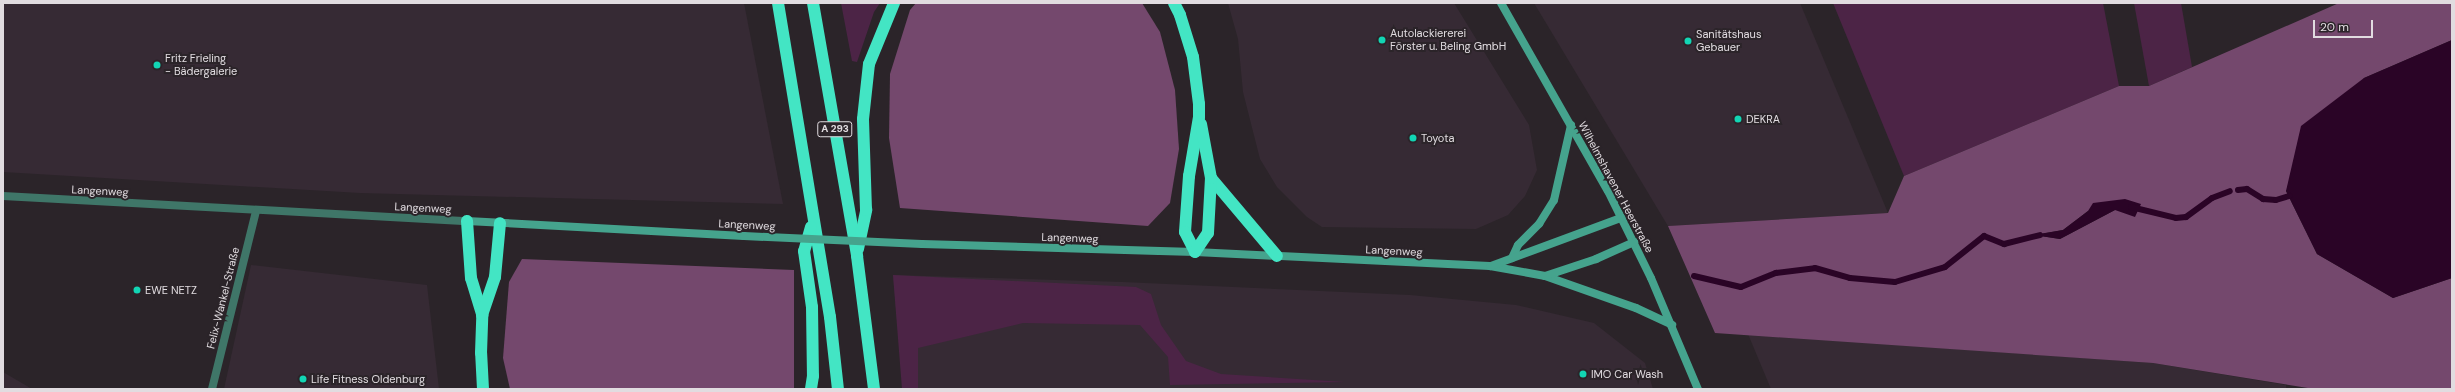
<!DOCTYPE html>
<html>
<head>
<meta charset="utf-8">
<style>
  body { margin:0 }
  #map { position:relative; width:2455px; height:392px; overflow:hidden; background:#2b2429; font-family:"DM Sans",sans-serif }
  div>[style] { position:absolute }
  .built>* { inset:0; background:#362a34 }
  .green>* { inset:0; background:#4c2446 }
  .forest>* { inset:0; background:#74486d }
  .water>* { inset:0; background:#2a0426 }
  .stream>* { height:6px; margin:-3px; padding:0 3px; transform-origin:3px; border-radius:3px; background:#2a0426 }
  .street>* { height:8px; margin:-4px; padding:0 4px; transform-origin:4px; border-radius:4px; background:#3f7668 }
  .secondary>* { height:8px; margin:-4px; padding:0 4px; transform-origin:4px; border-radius:4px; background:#45a38d }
  .highway>* { height:12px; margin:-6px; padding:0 6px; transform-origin:6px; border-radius:6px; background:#43e5c4 }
  .secondary-bridge>* { height:8px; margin:-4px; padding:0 4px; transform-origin:4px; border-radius:4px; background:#45a38d }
  .dots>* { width:11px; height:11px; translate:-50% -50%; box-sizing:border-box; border:2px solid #2b2429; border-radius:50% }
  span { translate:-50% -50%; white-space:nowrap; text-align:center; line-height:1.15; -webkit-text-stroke:4px #2b2429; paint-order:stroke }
  .shield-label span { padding:1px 3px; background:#2b2429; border:1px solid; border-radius:3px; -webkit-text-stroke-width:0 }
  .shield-label { font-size:10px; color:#e1dce0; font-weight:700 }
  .poi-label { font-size:11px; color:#e1dce0 }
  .left { translate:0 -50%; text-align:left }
  .street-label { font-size:11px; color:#e1dce0 }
  .frame { position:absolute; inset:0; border:4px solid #e1dce0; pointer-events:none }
  .scale { position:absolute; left:2313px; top:20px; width:60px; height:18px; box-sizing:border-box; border:2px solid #e1dce0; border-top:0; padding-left:5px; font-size:12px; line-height:14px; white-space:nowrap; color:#e1dce0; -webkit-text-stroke:3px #2b2429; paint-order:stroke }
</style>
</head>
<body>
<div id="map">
  <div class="built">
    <i style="clip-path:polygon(3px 3px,744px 3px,783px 204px,360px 193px,3px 172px)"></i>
    <i style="clip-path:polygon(1228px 3px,1454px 3px,1529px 125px,1537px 170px,1525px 196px,1508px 215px,1476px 229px,1322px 227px,1307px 217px,1277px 187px,1260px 159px,1243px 92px,1238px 39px)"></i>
    <i style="clip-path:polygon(1534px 3px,1800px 3px,1888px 213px,1668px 226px)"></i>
    <i style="clip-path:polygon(251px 265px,427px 285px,439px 389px,224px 389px)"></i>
    <i style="clip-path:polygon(893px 275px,1123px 282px,1410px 295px,1516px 305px,1594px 323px,1645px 363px,1653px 389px,903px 389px)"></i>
    <i style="clip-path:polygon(1748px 334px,2153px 363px,2286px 385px,2286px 389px,1771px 389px)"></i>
    <i style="clip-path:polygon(3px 372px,32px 389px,3px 389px)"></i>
  </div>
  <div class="green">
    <i style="clip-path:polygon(841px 3px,880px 3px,874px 12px,857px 62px,852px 61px)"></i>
    <i style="clip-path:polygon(1833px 3px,2103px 3px,2119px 86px,1904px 176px)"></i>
    <i style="clip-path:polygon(2134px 3px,2181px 3px,2192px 67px,2149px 86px)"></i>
    <i style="clip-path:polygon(893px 275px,1136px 287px,1151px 294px,1161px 325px,1186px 361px,1221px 374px,1345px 382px,1170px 385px,1168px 357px,1140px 325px,1023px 323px,918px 348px,918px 389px,902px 389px)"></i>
  </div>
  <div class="forest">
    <i style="clip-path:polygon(916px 3px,1142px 3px,1160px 32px,1175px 90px,1179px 149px,1170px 203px,1148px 226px,900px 208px,889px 138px,890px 74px,910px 10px)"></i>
    <i style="clip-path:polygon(evenodd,2339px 3px,2452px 3px,2452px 40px,2364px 78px,2286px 191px,2317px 254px,2393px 298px,2452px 278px,2452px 389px,2314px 389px,2153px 363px,1715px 333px,1668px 226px,1888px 213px,1904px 176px,2119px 86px,2149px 86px,2339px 3px,2141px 204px,2115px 210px,2060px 239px,2035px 235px,2063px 230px,2088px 211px,2141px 204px)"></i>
    <i style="clip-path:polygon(522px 259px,794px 270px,794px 389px,510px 389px,503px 358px,509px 282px)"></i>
  </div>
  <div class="water">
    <i style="clip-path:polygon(2452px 40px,2452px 278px,2393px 298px,2317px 254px,2286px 191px,2301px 126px,2364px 78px)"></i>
    <i style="clip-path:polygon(2125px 199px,2141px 204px,2135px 217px,2115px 210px,2060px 239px,2033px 235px,2063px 230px,2088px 211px,2093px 203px)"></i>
  </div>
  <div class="stream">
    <i style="left:2238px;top:190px;width:9px;rotate:-6deg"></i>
    <i style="left:2247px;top:189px;width:19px;rotate:32deg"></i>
    <i style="left:2263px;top:199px;width:13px;rotate:4deg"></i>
    <i style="left:2276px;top:200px;width:14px;rotate:-17deg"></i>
    <i style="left:2131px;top:207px;width:46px;rotate:13.7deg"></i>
    <i style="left:2176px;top:218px;width:10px;rotate:-6deg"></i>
    <i style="left:2186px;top:217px;width:32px;rotate:-36deg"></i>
    <i style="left:2212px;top:198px;width:19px;rotate:-21deg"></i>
    <i style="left:1694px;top:276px;width:48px;rotate:13.2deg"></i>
    <i style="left:1741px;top:287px;width:38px;rotate:-22deg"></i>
    <i style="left:1776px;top:273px;width:39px;rotate:-7deg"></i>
    <i style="left:1815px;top:268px;width:36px;rotate:16deg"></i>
    <i style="left:1850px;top:278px;width:45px;rotate:5.1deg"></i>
    <i style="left:1895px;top:282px;width:52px;rotate:-16.7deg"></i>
    <i style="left:1945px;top:267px;width:50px;rotate:-38.5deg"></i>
    <i style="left:1984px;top:236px;width:22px;rotate:22deg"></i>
    <i style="left:2004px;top:244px;width:37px;rotate:-14deg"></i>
  </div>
  <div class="street">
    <i style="left:3px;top:196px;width:465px;rotate:3.1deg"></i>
    <i style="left:212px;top:389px;width:183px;rotate:-76.1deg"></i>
  </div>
  <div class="secondary">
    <i style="left:1501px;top:3px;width:216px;rotate:60.4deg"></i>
    <i style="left:1608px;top:191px;width:97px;rotate:63.7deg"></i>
    <i style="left:1651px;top:278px;width:121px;rotate:67.1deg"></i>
    <i style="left:467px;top:221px;width:277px;rotate:3.1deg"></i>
    <i style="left:922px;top:244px;width:273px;rotate:1.7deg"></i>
    <i style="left:1195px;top:252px;width:295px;rotate:2.7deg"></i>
    <i style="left:1490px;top:266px;width:56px;rotate:10.3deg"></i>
    <i style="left:1545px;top:276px;width:96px;rotate:19.4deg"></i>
    <i style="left:1636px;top:308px;width:40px;rotate:25deg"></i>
    <i style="left:1512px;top:258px;width:14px;rotate:-65deg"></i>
    <i style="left:1518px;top:245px;width:30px;rotate:-45deg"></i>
    <i style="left:1539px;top:224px;width:28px;rotate:-58deg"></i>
    <i style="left:1554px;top:200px;width:77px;rotate:-77.2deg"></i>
    <i style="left:1491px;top:266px;width:139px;rotate:-20.3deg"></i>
    <i style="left:1545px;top:276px;width:54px;rotate:-18.4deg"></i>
    <i style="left:1596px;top:259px;width:42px;rotate:-24.1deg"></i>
  </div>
  <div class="highway">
    <i style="left:778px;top:3px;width:318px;rotate:80.6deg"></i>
    <i style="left:830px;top:317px;width:72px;rotate:83.7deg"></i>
    <i style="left:813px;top:3px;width:257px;rotate:80.1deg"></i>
    <i style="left:857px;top:256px;width:134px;rotate:82.7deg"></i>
    <i style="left:1174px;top:3px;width:13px;rotate:63deg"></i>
    <i style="left:1180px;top:15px;width:44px;rotate:72.8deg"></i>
    <i style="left:1193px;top:57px;width:47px;rotate:82.7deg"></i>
    <i style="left:1199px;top:104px;width:13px;rotate:90deg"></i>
    <i style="left:1199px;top:117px;width:60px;rotate:99.6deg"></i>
    <i style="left:1189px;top:176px;width:56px;rotate:94.1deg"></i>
    <i style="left:1185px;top:232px;width:22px;rotate:63deg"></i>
    <i style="left:1211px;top:178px;width:102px;rotate:49.8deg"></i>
    <i style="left:467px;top:221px;width:57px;rotate:86deg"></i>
    <i style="left:471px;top:278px;width:39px;rotate:73deg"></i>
    <i style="left:811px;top:227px;width:25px;rotate:106deg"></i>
    <i style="left:804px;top:251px;width:57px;rotate:81.9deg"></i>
    <i style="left:812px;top:307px;width:69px;rotate:89.2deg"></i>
    <i style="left:813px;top:376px;width:13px;rotate:99deg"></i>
    <i style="left:858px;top:249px;width:40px;rotate:-78deg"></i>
    <i style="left:866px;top:210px;width:91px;rotate:-91.9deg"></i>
    <i style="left:863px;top:119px;width:55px;rotate:-83.8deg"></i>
    <i style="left:869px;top:64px;width:66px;rotate:-67.7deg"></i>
    <i style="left:1195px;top:252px;width:23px;rotate:-56deg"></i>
    <i style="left:1208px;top:233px;width:55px;rotate:-86.9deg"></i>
    <i style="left:1211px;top:178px;width:55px;rotate:-100.5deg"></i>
    <i style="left:483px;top:389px;width:36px;rotate:-93deg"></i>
    <i style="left:481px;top:353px;width:38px;rotate:-88deg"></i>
    <i style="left:482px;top:315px;width:40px;rotate:-71.1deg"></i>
    <i style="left:495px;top:277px;width:54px;rotate:-84.7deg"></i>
  </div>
  <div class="secondary-bridge">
    <i style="left:744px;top:236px;width:178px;rotate:2.6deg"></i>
  </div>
  <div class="dots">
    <i style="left:1382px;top:40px;background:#12d5b4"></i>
    <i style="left:1688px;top:41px;background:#12d5b4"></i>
    <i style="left:157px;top:65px;background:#12d5b4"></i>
    <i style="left:1738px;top:119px;background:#12d5b4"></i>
    <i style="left:1413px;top:138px;background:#12d5b4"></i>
    <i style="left:137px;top:290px;background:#12d5b4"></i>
    <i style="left:1583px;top:374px;background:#12d5b4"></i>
    <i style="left:303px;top:379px;background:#12d5b4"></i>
  </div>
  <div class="shield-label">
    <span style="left:835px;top:129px">A 293</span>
  </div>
  <div class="poi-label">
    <span class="left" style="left:1390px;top:40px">Autolackiererei<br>Förster u. Beling GmbH</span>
    <span class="left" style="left:1696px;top:41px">Sanitätshaus<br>Gebauer</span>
    <span class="left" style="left:165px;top:65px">Fritz Frieling<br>- Bädergalerie</span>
    <span class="left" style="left:1746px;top:119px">DEKRA</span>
    <span class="left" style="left:1421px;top:138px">Toyota</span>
    <span class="left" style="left:145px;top:290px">EWE NETZ</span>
    <span class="left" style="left:1591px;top:374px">IMO Car Wash</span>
    <span class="left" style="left:311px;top:379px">Life Fitness Oldenburg</span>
  </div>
  <div class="street-label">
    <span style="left:1616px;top:187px;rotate:62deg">Wilhelmshavener Heerstraße</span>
    <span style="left:100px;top:191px;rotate:3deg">Langenweg</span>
    <span style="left:423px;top:208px;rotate:3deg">Langenweg</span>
    <span style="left:747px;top:225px;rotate:3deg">Langenweg</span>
    <span style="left:1070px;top:238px;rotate:2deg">Langenweg</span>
    <span style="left:1394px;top:251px;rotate:3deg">Langenweg</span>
    <span style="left:223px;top:298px;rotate:-76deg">Felix-Wankel-Straße</span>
  </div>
  <div class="frame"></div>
  <div class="scale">20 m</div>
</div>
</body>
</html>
